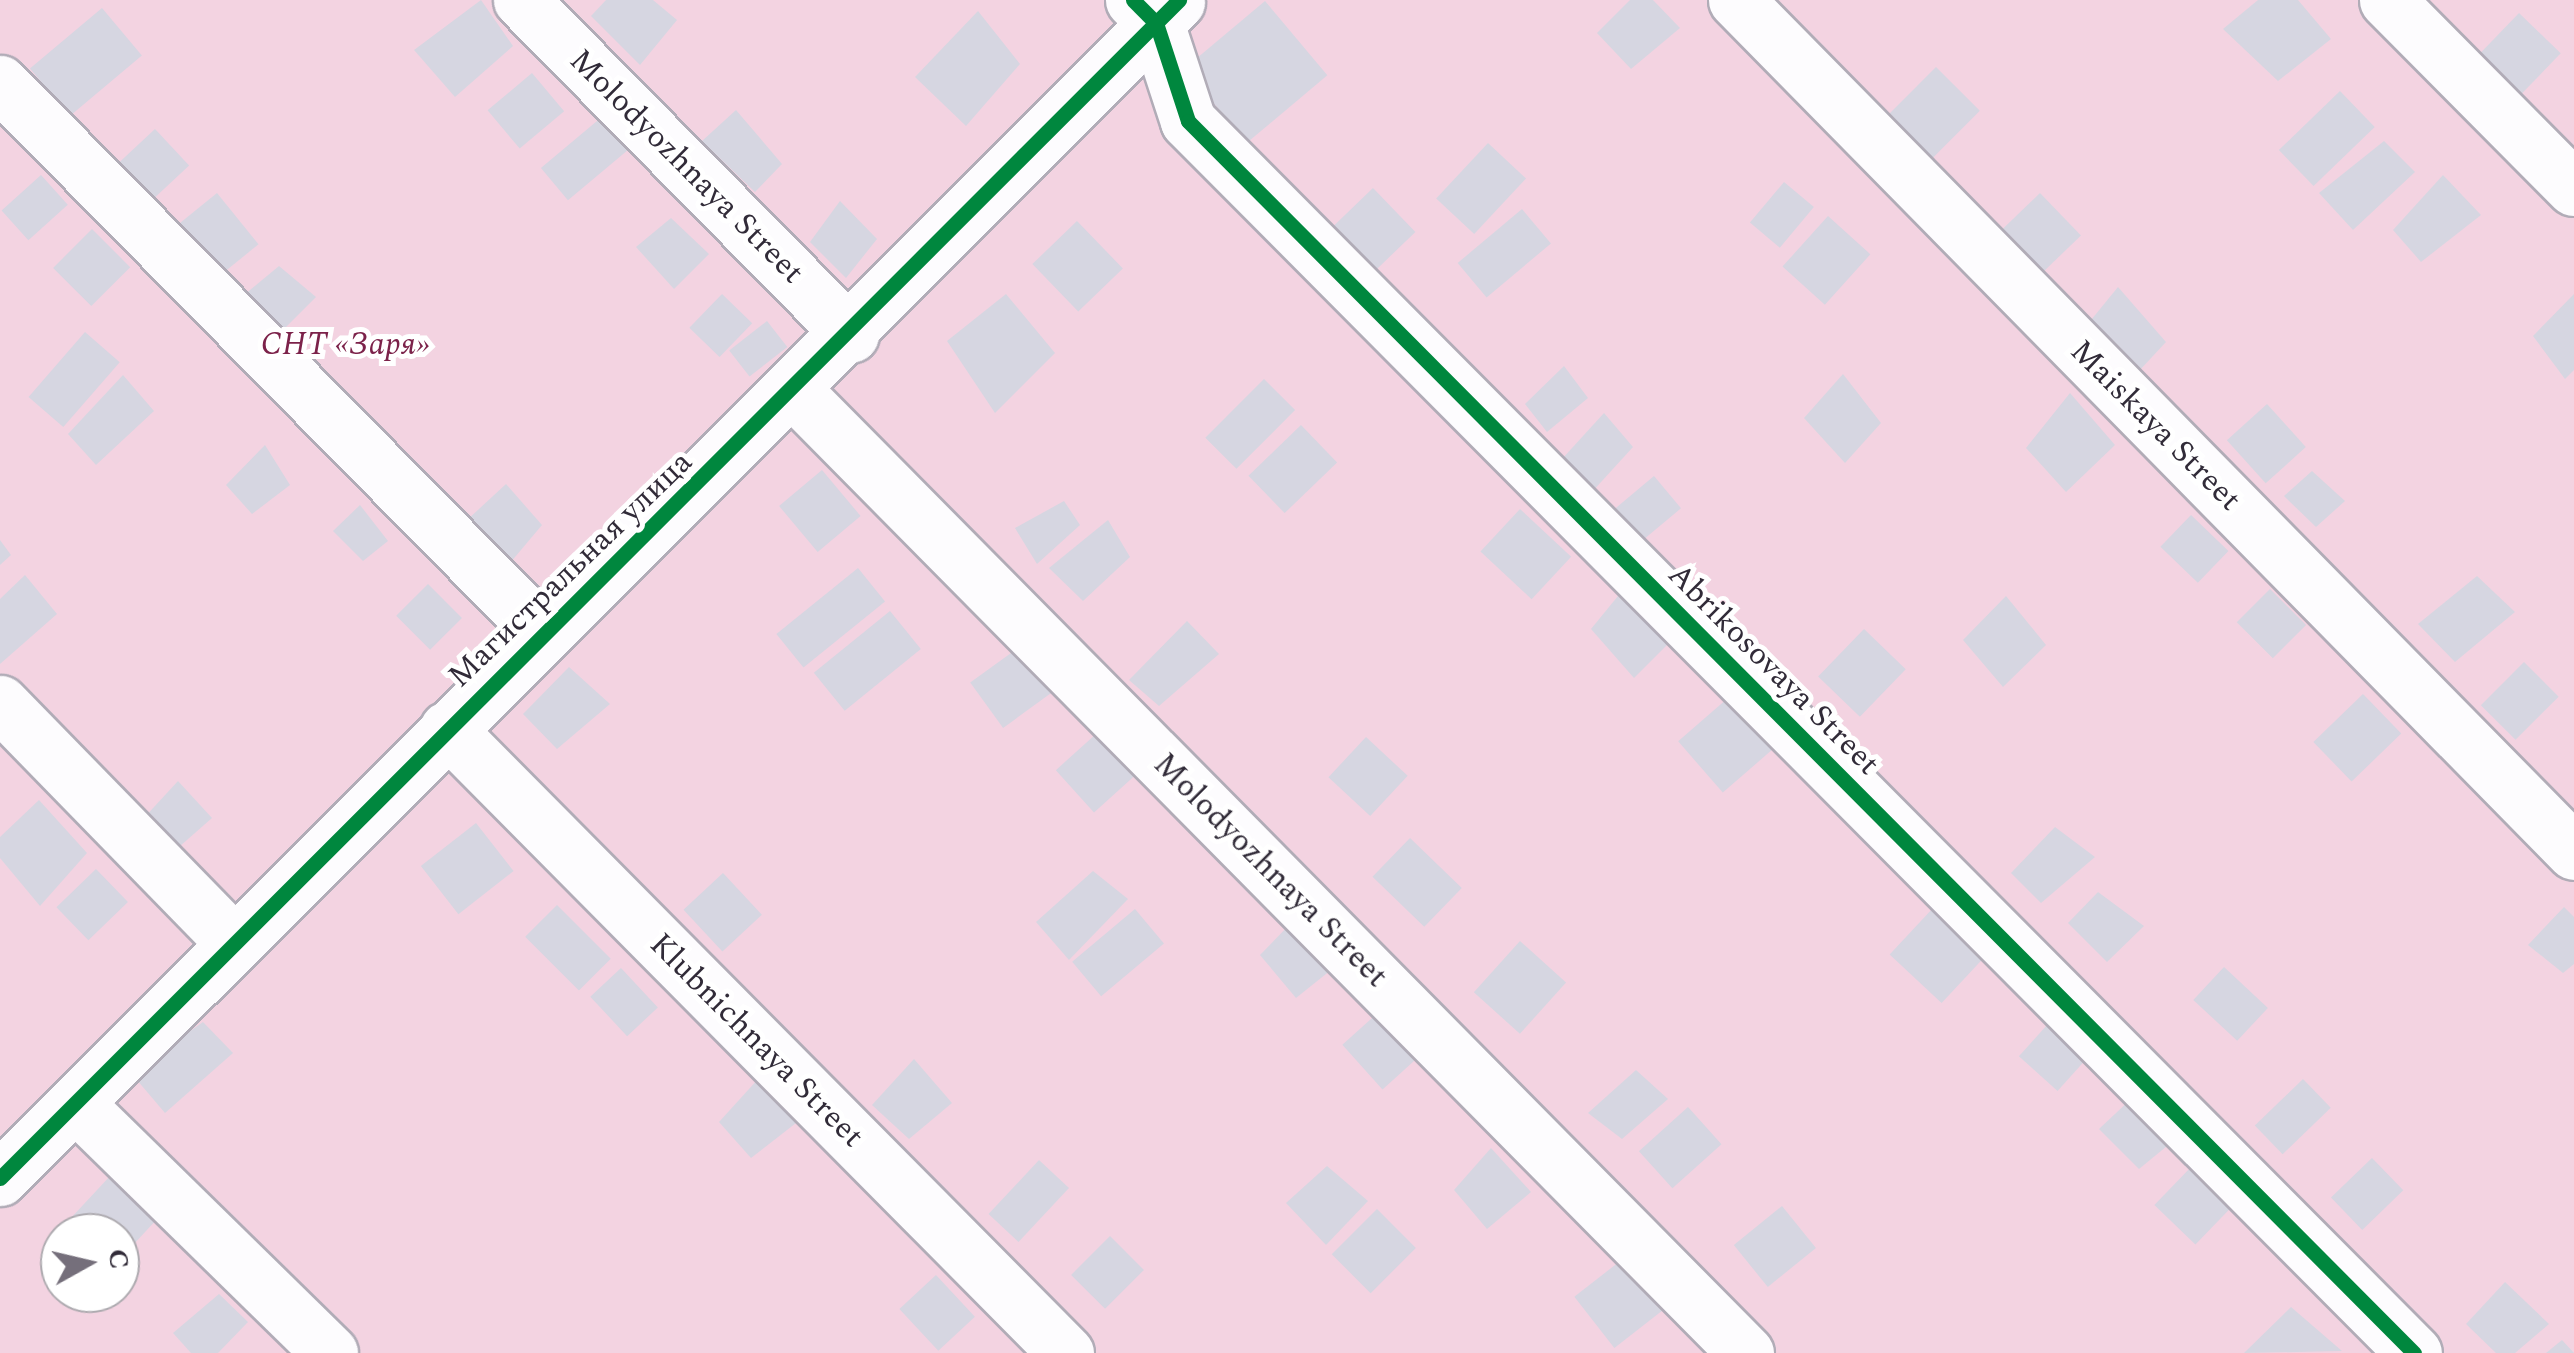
<!DOCTYPE html>
<html>
<head>
<meta charset="utf-8">
<style>
  body { margin:0 }
  #map { position:relative; width:2574px; height:1353px; overflow:hidden; background:#f2edf8; font-family:Spectral,serif }
  div>[style] { position:absolute }
  .green>* { inset:0; background:#f3d3e1 }
  .building>* { inset:0; background:#d6d6e1; transform-origin:0 0 }
  .roads { filter:drop-shadow(2px 0 #b1acb7) drop-shadow(-2px 0 #b1acb7) drop-shadow(0 2px #b1acb7) drop-shadow(0 -2px #b1acb7) }
  .minor>* { height:55px; margin:-27.5px; padding:0 27.5px; transform-origin:27.5px; border-radius:27.5px; background:#fdfcfe }
  .cycleway>* { height:15px; margin:-7.5px; padding:0 7.5px; transform-origin:7.5px; border-radius:7.5px; background:#00873e }
  span { translate:-50% -50%; white-space:nowrap; text-align:center; line-height:1.15; -webkit-text-stroke:10px #fff; paint-order:stroke }
  .street-label { font-size:32px; color:#312b38 }
  .park-label { font-size:32px; color:#7c224a; font-style:italic }
  .north { position:absolute; left:40px; top:1213px; width:100px; height:100px; box-sizing:border-box; background:#fff; border:2px solid #adaaaf; border-radius:50%; rotate:82deg; font-size:28px; font-weight:700; line-height:40px; text-align:center; color:#312b38 }
  .north::after { content:''; display:block; margin:auto; width:35px; height:45px; background:#756f7b; clip-path:polygon(50% 0,100% 100%,50% 72%,0 100%) }
</style>
</head>
<body>
<div id="map">
  <div class="green">
    <i style="clip-path:polygon(evenodd,0 0,2574px 0,2574px 1353px,0 1353px,0 0,60px 1233px,120px 1233px,120px 1293px,60px 1293px,60px 1233px)"></i>
  </div>
  <div class="building">
    <i style="clip-path:polygon(481px 0,513px 46px,455px 97px,414px 50px)"></i>
    <i style="clip-path:polygon(606px 0,653px 0,677px 20px,640px 65px,591px 16px)"></i>
    <i style="clip-path:polygon(1630px 0,1653px 0,1680px 28px,1631px 69px,1597px 33px)"></i>
    <i style="clip-path:polygon(2258px 0,2298px 0,2331px 39px,2278px 81px,2223px 29px)"></i>
    <i style="left:1265px;top:1px;width:97px;height:105px;rotate:50deg"></i>
    <i style="left:102px;top:8px;width:62px;height:94px;rotate:50deg"></i>
    <i style="clip-path:polygon(978px 11px,1020px 64px,966px 126px,915px 77px)"></i>
    <i style="left:2519px;top:13px;width:58px;height:67px;rotate:44deg"></i>
    <i style="left:1936px;top:67px;width:62px;height:84px;rotate:45deg"></i>
    <i style="left:532px;top:73px;width:50px;height:58px;rotate:50deg"></i>
    <i style="left:2340px;top:91px;width:50px;height:85px;rotate:46deg"></i>
    <i style="clip-path:polygon(736px 110px,782px 164px,755px 192px,702px 141px)"></i>
    <i style="left:603px;top:116px;width:42px;height:81px;rotate:50deg"></i>
    <i style="left:155px;top:129px;width:50px;height:52px;rotate:47deg"></i>
    <i style="clip-path:polygon(2384px 141px,2415px 172px,2353px 230px,2319px 193px)"></i>
    <i style="left:1488px;top:143px;width:52px;height:76px;rotate:43deg"></i>
    <i style="left:41px;top:175px;width:40px;height:53px;rotate:48deg"></i>
    <i style="clip-path:polygon(2443px 175px,2481px 215px,2421px 262px,2393px 230px)"></i>
    <i style="left:1784px;top:182px;width:39px;height:53px;rotate:40deg"></i>
    <i style="left:1373px;top:188px;width:61px;height:62px;rotate:46deg"></i>
    <i style="left:217px;top:193px;width:66px;height:54px;rotate:51deg"></i>
    <i style="left:2040px;top:193px;width:59px;height:66px;rotate:46deg"></i>
    <i style="clip-path:polygon(840px 201px,877px 239px,846px 278px,810px 242px)"></i>
    <i style="left:1522px;top:209px;width:45px;height:84px;rotate:50deg"></i>
    <i style="left:1828px;top:216px;width:57px;height:68px;rotate:42deg"></i>
    <i style="clip-path:polygon(671px 218px,709px 254px,674px 289px,636px 247px)"></i>
    <i style="left:1077px;top:221px;width:66px;height:62px;rotate:46deg"></i>
    <i style="left:92px;top:229px;width:54px;height:55px;rotate:45deg"></i>
    <i style="clip-path:polygon(279px 266px,316px 297px,282px 331px,244px 295px)"></i>
    <i style="clip-path:polygon(2118px 287px,2166px 342px,2125px 386px,2078px 336px)"></i>
    <i style="left:722px;top:294px;width:42px;height:47px;rotate:44deg"></i>
    <i style="clip-path:polygon(1006px 294px,1055px 353px,995px 413px,947px 341px)"></i>
    <i style="clip-path:polygon(2574px 294px,2574px 370px,2565px 379px,2533px 336px)"></i>
    <i style="left:767px;top:321px;width:33px;height:48px;rotate:52deg"></i>
    <i style="left:85px;top:332px;width:46px;height:86px;rotate:41deg"></i>
    <i style="clip-path:polygon(1564px 366px,1588px 398px,1547px 432px,1525px 404px)"></i>
    <i style="clip-path:polygon(1843px 374px,1881px 423px,1845px 463px,1804px 418px)"></i>
    <i style="clip-path:polygon(123px 375px,154px 411px,96px 465px,68px 434px)"></i>
    <i style="left:1264px;top:379px;width:44px;height:83px;rotate:45deg"></i>
    <i style="clip-path:polygon(2070px 393px,2115px 445px,2066px 492px,2026px 448px)"></i>
    <i style="left:2267px;top:404px;width:58px;height:54px;rotate:48deg"></i>
    <i style="clip-path:polygon(1604px 413px,1633px 447px,1591px 493px,1562px 459px)"></i>
    <i style="left:1301px;top:425px;width:52px;height:73px;rotate:46deg"></i>
    <i style="clip-path:polygon(265px 445px,290px 485px,252px 514px,226px 485px)"></i>
    <i style="left:822px;top:470px;width:60px;height:56px;rotate:50deg"></i>
    <i style="clip-path:polygon(2312px 471px,2345px 501px,2316px 527px,2284px 496px)"></i>
    <i style="left:1654px;top:476px;width:42px;height:59px;rotate:50deg"></i>
    <i style="clip-path:polygon(506px 484px,542px 525px,510px 563px,466px 521px)"></i>
    <i style="clip-path:polygon(1064px 501px,1080px 525px,1037px 564px,1015px 528px)"></i>
    <i style="clip-path:polygon(360px 505px,388px 541px,363px 561px,333px 531px)"></i>
    <i style="left:1520px;top:509px;width:70px;height:58px;rotate:43deg"></i>
    <i style="left:2191px;top:515px;width:52px;height:44px;rotate:44deg"></i>
    <i style="clip-path:polygon(1108px 520px,1130px 557px,1083px 601px,1049px 568px)"></i>
    <i style="clip-path:polygon(0 540px,11px 555px,0 565px)"></i>
    <i style="left:858px;top:568px;width:43px;height:105px;rotate:51deg"></i>
    <i style="clip-path:polygon(25px 575px,57px 614px,0 664px,0 599px)"></i>
    <i style="clip-path:polygon(2477px 576px,2515px 612px,2455px 662px,2418px 624px)"></i>
    <i style="left:428px;top:584px;width:48px;height:45px;rotate:45deg"></i>
    <i style="left:2270px;top:589px;width:51px;height:47px;rotate:45deg"></i>
    <i style="clip-path:polygon(1618px 596px,1673px 639px,1634px 678px,1591px 629px)"></i>
    <i style="clip-path:polygon(2006px 596px,2046px 645px,2003px 687px,1963px 640px)"></i>
    <i style="left:890px;top:611px;width:49px;height:98px;rotate:51deg"></i>
    <i style="clip-path:polygon(1187px 621px,1219px 654px,1159px 706px,1129px 680px)"></i>
    <i style="left:1864px;top:629px;width:58px;height:66px;rotate:44deg"></i>
    <i style="left:1022px;top:645px;width:56px;height:64px;rotate:54deg"></i>
    <i style="left:2524px;top:662px;width:49px;height:61px;rotate:45deg"></i>
    <i style="clip-path:polygon(569px 667px,610px 704px,557px 749px,523px 714px)"></i>
    <i style="left:2363px;top:694px;width:55px;height:69px;rotate:46deg"></i>
    <i style="left:1728px;top:698px;width:68px;height:66px;rotate:49deg"></i>
    <i style="left:1096px;top:734px;width:57px;height:54px;rotate:48deg"></i>
    <i style="left:1366px;top:737px;width:57px;height:55px;rotate:43deg"></i>
    <i style="clip-path:polygon(178px 781px,212px 818px,171px 854px,142px 820px)"></i>
    <i style="clip-path:polygon(39px 800px,87px 853px,40px 906px,0 858px,0 837px)"></i>
    <i style="left:476px;top:823px;width:61px;height:70px;rotate:52deg"></i>
    <i style="clip-path:polygon(2055px 827px,2095px 857px,2041px 903px,2011px 873px)"></i>
    <i style="left:1410px;top:838px;width:72px;height:54px;rotate:44deg"></i>
    <i style="left:96px;top:869px;width:46px;height:55px;rotate:46deg"></i>
    <i style="clip-path:polygon(1093px 871px,1128px 899px,1069px 960px,1036px 922px)"></i>
    <i style="left:723px;top:873px;width:57px;height:54px;rotate:47deg"></i>
    <i style="clip-path:polygon(2098px 892px,2144px 926px,2107px 962px,2068px 923px)"></i>
    <i style="left:557px;top:905px;width:76px;height:45px;rotate:45deg"></i>
    <i style="left:1934px;top:907px;width:71px;height:65px;rotate:43deg"></i>
    <i style="clip-path:polygon(2564px 907px,2574px 917px,2574px 964px,2563px 973px,2528px 945px)"></i>
    <i style="left:1135px;top:909px;width:45px;height:82px;rotate:50deg"></i>
    <i style="clip-path:polygon(1292px 922px,1336px 966px,1296px 998px,1260px 955px)"></i>
    <i style="left:1520px;top:941px;width:62px;height:69px;rotate:42deg"></i>
    <i style="left:2224px;top:967px;width:60px;height:45px;rotate:43deg"></i>
    <i style="left:621px;top:968px;width:54px;height:42px;rotate:47deg"></i>
    <i style="left:1381px;top:1010px;width:60px;height:52px;rotate:48deg"></i>
    <i style="clip-path:polygon(203px 1022px,233px 1053px,165px 1113px,131px 1073px)"></i>
    <i style="left:2047px;top:1025px;width:52px;height:42px;rotate:42deg"></i>
    <i style="clip-path:polygon(914px 1059px,952px 1103px,909px 1139px,872px 1105px)"></i>
    <i style="clip-path:polygon(1636px 1070px,1668px 1099px,1622px 1139px,1588px 1113px)"></i>
    <i style="clip-path:polygon(759px 1078px,796px 1123px,751px 1158px,719px 1122px)"></i>
    <i style="left:2303px;top:1079px;width:40px;height:67px;rotate:46deg"></i>
    <i style="clip-path:polygon(2132px 1098px,2178px 1137px,2139px 1169px,2099px 1129px)"></i>
    <i style="left:1688px;top:1107px;width:50px;height:66px;rotate:48deg"></i>
    <i style="clip-path:polygon(1491px 1148px,1531px 1192px,1487px 1229px,1454px 1190px)"></i>
    <i style="left:2372px;top:1158px;width:45px;height:57px;rotate:46deg"></i>
    <i style="left:1039px;top:1160px;width:41px;height:74px;rotate:43deg"></i>
    <i style="left:2194px;top:1164px;width:57px;height:57px;rotate:44deg"></i>
    <i style="clip-path:polygon(1327px 1166px,1368px 1201px,1326px 1245px,1286px 1203px)"></i>
    <i style="clip-path:polygon(111px 1175px,159px 1217px,120px 1259px,120px 1233px,82px 1233px,70px 1219px)"></i>
    <i style="left:1782px;top:1206px;width:54px;height:62px;rotate:51deg"></i>
    <i style="left:1377px;top:1209px;width:55px;height:64px;rotate:45deg"></i>
    <i style="left:1110px;top:1236px;width:48px;height:55px;rotate:45deg"></i>
    <i style="left:1624px;top:1258px;width:65px;height:63px;rotate:52deg"></i>
    <i style="left:936px;top:1275px;width:57px;height:50px;rotate:47deg"></i>
    <i style="clip-path:polygon(2505px 1282px,2549px 1324px,2515px 1353px,2496px 1353px,2466px 1324px)"></i>
    <i style="clip-path:polygon(219px 1294px,248px 1322px,218px 1353px,191px 1353px,173px 1333px)"></i>
    <i style="clip-path:polygon(2291px 1307px,2342px 1351px,2244px 1353px)"></i>
    <i style="clip-path:polygon(2562px 1340px,2574px 1353px,2546px 1353px)"></i>
  </div>
  <div class="roads">
    <div class="minor">
      <i style="left:521px;top:0;width:470px;rotate:45.4deg"></i>
      <i style="left:1133px;top:0;width:33px;rotate:45deg"></i>
      <i style="left:1156px;top:23px;width:103px;rotate:71.9deg"></i>
      <i style="left:1188px;top:121px;width:1738px;rotate:45.14deg"></i>
      <i style="left:1736px;top:0;width:1195px;rotate:45.47deg"></i>
      <i style="left:2387px;top:0;width:265px;rotate:45.2deg"></i>
      <i style="left:0;top:83px;width:774px;rotate:45.37deg"></i>
      <i style="left:793px;top:390px;width:1355px;rotate:45.3deg"></i>
      <i style="left:0;top:703px;width:335px;rotate:45.7deg"></i>
      <i style="left:447px;top:729px;width:879px;rotate:45.23deg"></i>
      <i style="left:77px;top:1105px;width:354px;rotate:44.4deg"></i>
      <i style="left:0;top:1178px;width:1664px;rotate:-44.98deg"></i>
    </div>
  </div>
  <div class="cycleway">
    <i style="left:1133px;top:0;width:33px;rotate:45deg"></i>
    <i style="left:1156px;top:23px;width:103px;rotate:71.9deg"></i>
    <i style="left:1188px;top:121px;width:1738px;rotate:45.14deg"></i>
    <i style="left:0;top:1178px;width:1667px;rotate:-44.98deg"></i>
  </div>
  <div class="street-label">
    <span style="left:686px;top:167px;rotate:45deg">Molodyozhnaya Street</span>
    <span style="left:2155px;top:426px;rotate:45deg">Maiskaya Street</span>
    <span style="left:571px;top:570px;rotate:-44deg">Магистральная улица</span>
    <span style="left:1773px;top:670px;rotate:45deg">Abrikosovaya Street</span>
    <span style="left:1270px;top:871px;rotate:45deg">Molodyozhnaya Street</span>
    <span style="left:756px;top:1041px;rotate:45deg">Klubnichnaya Street</span>
  </div>
  <div class="park-label">
    <span style="left:345px;top:345px">СНТ «Заря»</span>
  </div>
  <div class="north">С</div>
</div>
</body>
</html>
